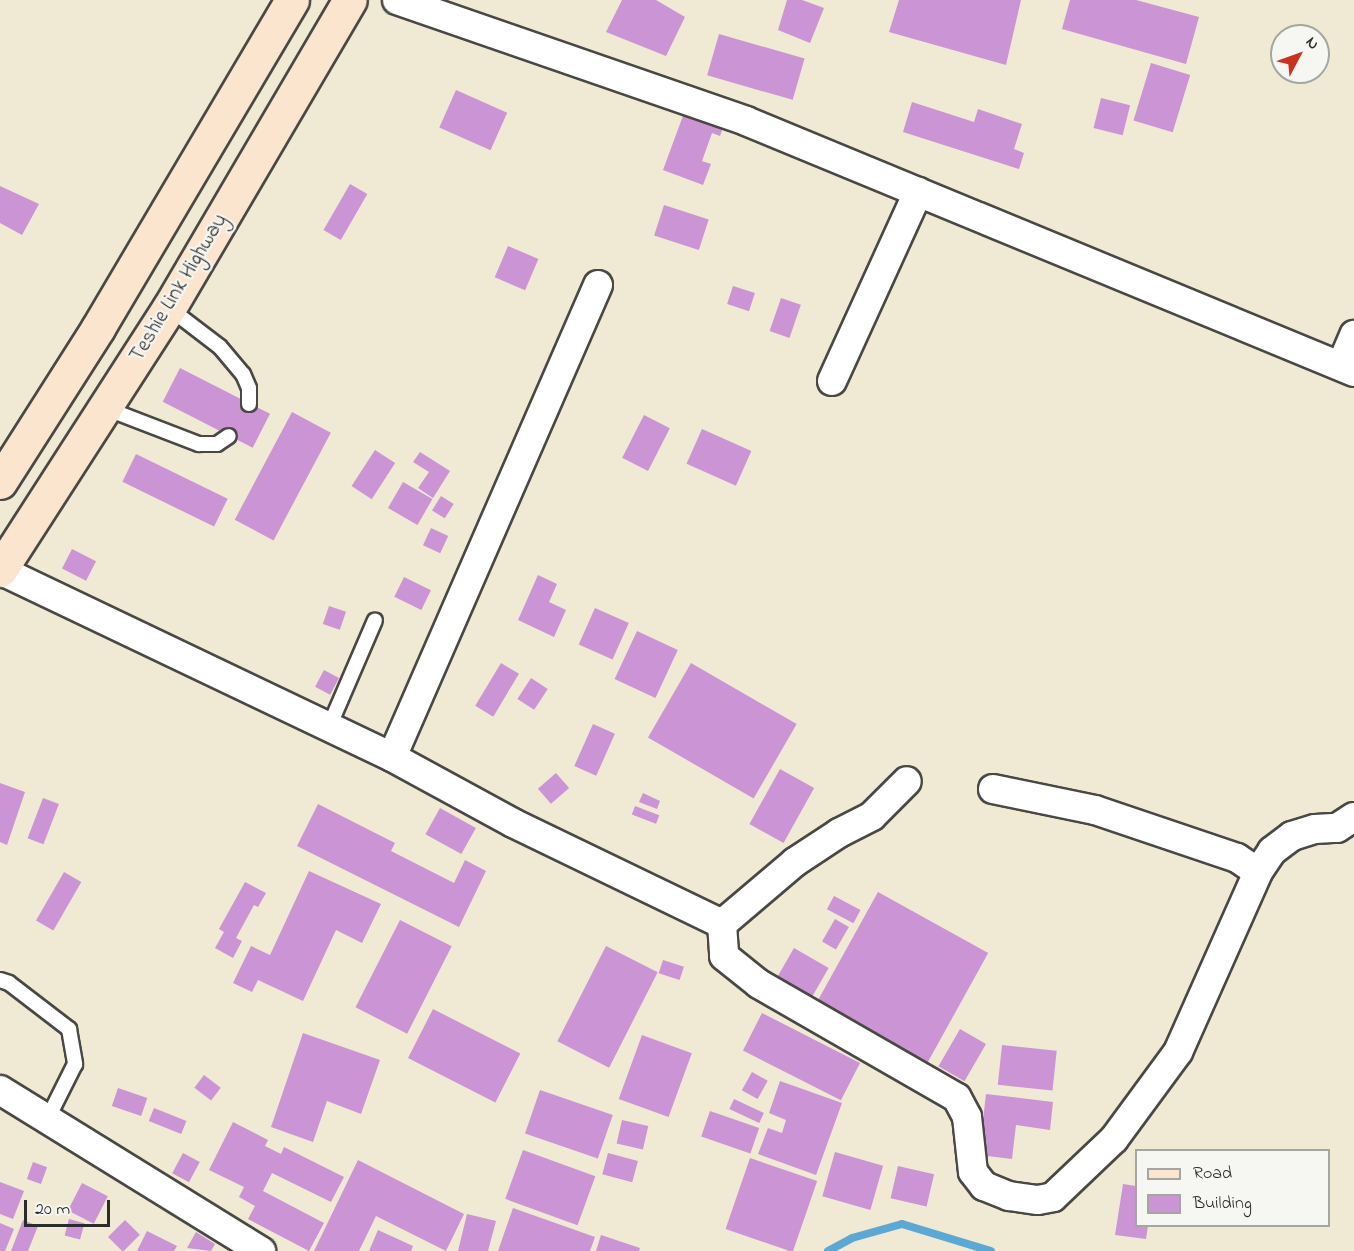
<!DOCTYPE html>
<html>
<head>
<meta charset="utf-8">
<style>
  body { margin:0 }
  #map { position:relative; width:1354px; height:1251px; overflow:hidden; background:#f0e9d4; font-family:"Indie Flower",sans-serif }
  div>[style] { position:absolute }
  .stream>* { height:8px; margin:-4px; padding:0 4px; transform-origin:4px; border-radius:4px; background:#5ba8d4 }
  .building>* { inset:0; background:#cb94d4; transform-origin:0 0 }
  .roads { filter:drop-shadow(2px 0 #494844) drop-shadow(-2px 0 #494844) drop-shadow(0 2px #494844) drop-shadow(0 -2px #494844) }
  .service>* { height:14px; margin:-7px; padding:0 7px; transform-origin:7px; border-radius:7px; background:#fff }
  .minor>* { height:28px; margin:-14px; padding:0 14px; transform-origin:14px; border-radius:14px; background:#fff }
  .secondary>* { height:33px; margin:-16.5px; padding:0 16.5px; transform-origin:16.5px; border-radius:16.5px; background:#fbe5cf }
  span { translate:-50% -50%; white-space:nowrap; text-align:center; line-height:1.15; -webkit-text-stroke:4.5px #f6f6f2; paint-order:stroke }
  .street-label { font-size:21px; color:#2b2b2b }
  .legend { position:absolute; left:1135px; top:1149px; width:195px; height:78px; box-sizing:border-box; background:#f6f6f2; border:2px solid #a5a5a2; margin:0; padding:8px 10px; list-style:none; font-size:18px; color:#2b2b2b }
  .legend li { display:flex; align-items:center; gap:12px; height:30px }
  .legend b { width:30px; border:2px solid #a5a5a2 }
  .north { position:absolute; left:1270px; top:24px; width:60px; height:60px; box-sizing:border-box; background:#f6f6f2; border:2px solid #a5a5a2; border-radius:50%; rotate:49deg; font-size:16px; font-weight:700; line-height:24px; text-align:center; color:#2b2b2b }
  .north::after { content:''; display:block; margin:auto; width:21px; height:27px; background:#c8321e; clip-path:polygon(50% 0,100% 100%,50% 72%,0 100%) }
  .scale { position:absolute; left:24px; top:1200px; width:86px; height:27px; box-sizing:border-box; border:3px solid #2b2b2b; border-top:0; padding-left:8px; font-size:18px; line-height:21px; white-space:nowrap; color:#2b2b2b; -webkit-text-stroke:4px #f6f6f2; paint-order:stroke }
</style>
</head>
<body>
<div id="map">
  <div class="stream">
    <i style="left:828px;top:1251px;width:27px;rotate:-28deg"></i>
    <i style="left:852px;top:1238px;width:52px;rotate:-15.6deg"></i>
    <i style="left:902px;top:1224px;width:93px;rotate:16.9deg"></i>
  </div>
  <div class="building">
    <i style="clip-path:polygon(622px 0,656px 0,685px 17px,666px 56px,606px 32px)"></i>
    <i style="clip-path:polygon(787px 0,802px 0,824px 8px,810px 43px,778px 30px)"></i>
    <i style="clip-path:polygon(899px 0,1021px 0,1006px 65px,889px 32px)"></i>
    <i style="clip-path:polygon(1070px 0,1136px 0,1199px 17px,1186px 64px,1062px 29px)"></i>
    <i style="left:719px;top:34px;width:89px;height:43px;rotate:16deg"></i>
    <i style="left:1151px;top:63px;width:41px;height:60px;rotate:17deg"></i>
    <i style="left:456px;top:90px;width:56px;height:41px;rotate:24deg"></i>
    <i style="left:1101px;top:98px;width:30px;height:31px;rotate:14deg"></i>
    <i style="clip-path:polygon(912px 102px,974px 122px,978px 109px,1022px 124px,1014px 149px,1024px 153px,1019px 169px,903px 132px)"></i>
    <i style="clip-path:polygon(684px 113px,723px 127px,720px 136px,712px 133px,702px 161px,711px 164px,703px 185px,663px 170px)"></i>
    <i style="left:350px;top:184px;width:20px;height:53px;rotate:30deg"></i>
    <i style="clip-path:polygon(0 186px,39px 204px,22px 235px,0 223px)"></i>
    <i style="left:664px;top:205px;width:47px;height:32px;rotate:18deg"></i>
    <i style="left:508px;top:246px;width:33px;height:34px;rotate:23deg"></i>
    <i style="left:733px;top:286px;width:23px;height:19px;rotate:18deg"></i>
    <i style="left:781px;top:298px;width:21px;height:35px;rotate:19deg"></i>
    <i style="left:180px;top:368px;width:101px;height:38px;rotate:27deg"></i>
    <i style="left:292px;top:412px;width:44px;height:122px;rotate:28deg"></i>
    <i style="left:644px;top:415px;width:29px;height:48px;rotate:27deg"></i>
    <i style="left:702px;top:429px;width:54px;height:38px;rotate:24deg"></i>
    <i style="left:375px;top:450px;width:24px;height:43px;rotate:33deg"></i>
    <i style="clip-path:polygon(420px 452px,450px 471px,433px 498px,418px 488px,429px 472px,413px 462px)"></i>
    <i style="left:136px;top:454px;width:102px;height:31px;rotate:26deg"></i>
    <i style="left:403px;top:482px;width:34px;height:30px;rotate:30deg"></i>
    <i style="left:441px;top:496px;width:15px;height:17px;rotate:32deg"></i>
    <i style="left:431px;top:528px;width:19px;height:19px;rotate:25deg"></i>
    <i style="left:72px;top:549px;width:27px;height:22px;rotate:27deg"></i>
    <i style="clip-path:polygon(538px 575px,557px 584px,549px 602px,566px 610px,554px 637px,518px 620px)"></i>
    <i style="left:404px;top:577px;width:30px;height:22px;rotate:26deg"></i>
    <i style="left:329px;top:606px;width:18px;height:19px;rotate:19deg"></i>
    <i style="left:595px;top:608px;width:37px;height:40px;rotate:24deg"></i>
    <i style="left:637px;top:631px;width:45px;height:53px;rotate:25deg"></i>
    <i style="left:501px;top:663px;width:21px;height:50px;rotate:31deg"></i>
    <i style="left:691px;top:663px;width:122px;height:86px;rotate:30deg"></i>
    <i style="left:324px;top:670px;width:17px;height:19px;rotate:28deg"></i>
    <i style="left:531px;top:678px;width:20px;height:25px;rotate:33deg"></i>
    <i style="left:593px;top:724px;width:24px;height:46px;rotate:24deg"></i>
    <i style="left:780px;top:769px;width:39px;height:63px;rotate:29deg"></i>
    <i style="left:556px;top:773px;width:20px;height:24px;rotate:49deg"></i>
    <i style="clip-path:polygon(0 783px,25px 792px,7px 845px,0 842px)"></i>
    <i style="clip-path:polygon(643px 793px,660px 801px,657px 809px,639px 802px)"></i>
    <i style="left:43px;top:798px;width:17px;height:43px;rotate:21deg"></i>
    <i style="clip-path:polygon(318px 804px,395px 843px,391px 851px,454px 883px,465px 860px,486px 871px,459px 927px,297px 846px)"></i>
    <i style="left:635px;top:806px;width:26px;height:9px;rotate:21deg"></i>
    <i style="left:440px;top:808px;width:41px;height:30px;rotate:29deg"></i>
    <i style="clip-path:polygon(309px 871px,381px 904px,362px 943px,336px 930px,303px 1001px,258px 980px,252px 992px,233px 983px,251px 946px,270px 955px)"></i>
    <i style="left:64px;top:872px;width:20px;height:56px;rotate:30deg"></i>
    <i style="clip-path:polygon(245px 882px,266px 893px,258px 907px,254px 905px,236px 938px,242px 941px,233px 958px,215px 948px,224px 932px,219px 929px)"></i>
    <i style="left:878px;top:892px;width:126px;height:125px;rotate:29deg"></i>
    <i style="left:834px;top:896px;width:30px;height:15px;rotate:28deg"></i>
    <i style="left:835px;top:919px;width:16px;height:26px;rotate:30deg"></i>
    <i style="left:400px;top:920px;width:58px;height:98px;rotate:27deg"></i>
    <i style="left:606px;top:946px;width:58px;height:107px;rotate:27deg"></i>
    <i style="left:794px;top:948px;width:40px;height:34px;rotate:30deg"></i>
    <i style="left:663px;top:960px;width:22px;height:14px;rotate:18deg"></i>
    <i style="left:433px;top:1009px;width:98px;height:55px;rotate:27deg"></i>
    <i style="left:762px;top:1013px;width:110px;height:42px;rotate:27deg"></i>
    <i style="left:960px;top:1029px;width:30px;height:43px;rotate:30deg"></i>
    <i style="clip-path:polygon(303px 1033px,380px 1060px,361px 1114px,327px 1101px,313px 1142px,271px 1127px)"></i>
    <i style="left:642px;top:1035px;width:53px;height:68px;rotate:20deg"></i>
    <i style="left:1002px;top:1045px;width:55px;height:40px;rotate:6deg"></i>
    <i style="left:752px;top:1072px;width:18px;height:21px;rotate:29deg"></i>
    <i style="left:204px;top:1075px;width:21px;height:16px;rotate:37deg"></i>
    <i style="clip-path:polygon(780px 1081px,842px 1103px,816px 1175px,758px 1154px,768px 1128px,782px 1133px,786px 1120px,769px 1113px)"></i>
    <i style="left:118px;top:1088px;width:31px;height:19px;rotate:19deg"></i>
    <i style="left:540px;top:1090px;width:77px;height:46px;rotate:19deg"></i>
    <i style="clip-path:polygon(986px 1094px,1053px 1102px,1050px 1130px,1016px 1125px,1012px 1159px,979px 1155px)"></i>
    <i style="left:734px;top:1099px;width:33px;height:11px;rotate:25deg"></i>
    <i style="left:154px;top:1108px;width:35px;height:14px;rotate:22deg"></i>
    <i style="left:710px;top:1111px;width:52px;height:27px;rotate:19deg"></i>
    <i style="left:622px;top:1120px;width:27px;height:24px;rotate:13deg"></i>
    <i style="clip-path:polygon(233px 1122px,268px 1140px,265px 1146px,281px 1154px,284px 1147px,344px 1177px,331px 1202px,272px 1173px,263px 1191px,324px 1223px,309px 1251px,248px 1219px,255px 1206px,239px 1197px,244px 1187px,209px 1170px)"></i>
    <i style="left:523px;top:1150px;width:77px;height:52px;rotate:20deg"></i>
    <i style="left:835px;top:1152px;width:50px;height:46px;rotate:16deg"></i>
    <i style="left:183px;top:1153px;width:19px;height:23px;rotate:28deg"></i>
    <i style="left:608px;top:1153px;width:31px;height:22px;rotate:15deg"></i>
    <i style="left:750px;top:1158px;width:71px;height:75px;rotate:19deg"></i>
    <i style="clip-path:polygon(358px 1160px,464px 1214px,446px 1251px,376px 1216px,359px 1251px,314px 1251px)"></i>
    <i style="left:33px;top:1162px;width:15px;height:18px;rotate:20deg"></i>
    <i style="left:898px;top:1166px;width:37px;height:33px;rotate:13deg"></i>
    <i style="clip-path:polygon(0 1182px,24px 1191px,13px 1219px,0 1214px)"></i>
    <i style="left:82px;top:1183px;width:29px;height:31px;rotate:27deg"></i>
    <i style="clip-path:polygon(1123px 1184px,1136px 1186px,1136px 1226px,1148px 1226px,1146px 1239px,1115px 1235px)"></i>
    <i style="clip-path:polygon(513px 1208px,595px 1237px,590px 1251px,498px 1251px)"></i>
    <i style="clip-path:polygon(467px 1214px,496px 1221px,488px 1251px,458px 1251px)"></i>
    <i style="left:69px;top:1219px;width:16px;height:17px;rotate:15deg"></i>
    <i style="clip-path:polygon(23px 1220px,38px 1226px,28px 1251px,11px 1251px)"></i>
    <i style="left:125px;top:1220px;width:21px;height:24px;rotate:45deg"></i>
    <i style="clip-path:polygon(0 1223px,14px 1229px,5px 1251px,0 1251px)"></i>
    <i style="clip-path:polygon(378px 1230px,413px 1246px,411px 1251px,369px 1251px)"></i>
    <i style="clip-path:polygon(147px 1231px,177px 1246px,174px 1251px,137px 1251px)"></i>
    <i style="clip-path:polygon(196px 1232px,215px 1244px,211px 1251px,187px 1248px)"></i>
    <i style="clip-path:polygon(601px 1235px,640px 1248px,639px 1251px,596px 1251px)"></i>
  </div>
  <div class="roads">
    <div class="service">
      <i style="left:169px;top:308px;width:64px;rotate:37.4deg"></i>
      <i style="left:220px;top:347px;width:35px;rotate:50deg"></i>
      <i style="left:243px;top:374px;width:15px;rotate:67deg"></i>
      <i style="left:249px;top:388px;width:16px;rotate:90deg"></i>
      <i style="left:105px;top:408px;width:101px;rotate:21deg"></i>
      <i style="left:199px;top:444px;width:18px"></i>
      <i style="left:217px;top:444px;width:14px;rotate:-34deg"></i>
      <i style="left:329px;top:727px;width:116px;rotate:-66.7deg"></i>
      <i style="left:0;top:980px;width:9px;rotate:18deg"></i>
      <i style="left:9px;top:983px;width:76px;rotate:37.5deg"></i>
      <i style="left:69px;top:1029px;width:36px;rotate:80deg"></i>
      <i style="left:75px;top:1064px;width:60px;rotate:116.6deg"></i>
    </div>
    <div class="minor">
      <i style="left:397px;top:0;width:369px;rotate:19.1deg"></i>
      <i style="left:746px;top:121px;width:658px;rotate:22.43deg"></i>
      <i style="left:1341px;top:366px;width:34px;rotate:-67deg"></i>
      <i style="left:832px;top:381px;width:208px;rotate:-65.5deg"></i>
      <i style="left:0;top:570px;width:434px;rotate:25.5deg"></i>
      <i style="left:392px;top:757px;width:138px;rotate:28.6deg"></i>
      <i style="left:513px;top:823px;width:232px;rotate:25.8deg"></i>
      <i style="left:722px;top:924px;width:32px;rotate:86deg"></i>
      <i style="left:724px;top:956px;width:45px;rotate:38.7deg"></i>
      <i style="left:759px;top:984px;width:228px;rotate:29.9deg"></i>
      <i style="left:957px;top:1098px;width:21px;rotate:62deg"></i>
      <i style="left:967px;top:1117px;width:55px;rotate:83.8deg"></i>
      <i style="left:973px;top:1172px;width:18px;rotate:52deg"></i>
      <i style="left:984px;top:1186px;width:27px;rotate:22deg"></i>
      <i style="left:1009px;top:1196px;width:29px;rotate:8deg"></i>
      <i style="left:1038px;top:1200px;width:15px;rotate:-11deg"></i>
      <i style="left:1053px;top:1197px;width:84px;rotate:-43.6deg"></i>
      <i style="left:1114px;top:1139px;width:108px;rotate:-53.7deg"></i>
      <i style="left:1178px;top:1052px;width:197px;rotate:-66deg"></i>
      <i style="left:1258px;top:872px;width:25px;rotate:-56deg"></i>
      <i style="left:1272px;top:851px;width:25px;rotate:-37deg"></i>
      <i style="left:1292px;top:836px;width:24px;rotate:-17deg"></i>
      <i style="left:1315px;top:829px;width:22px;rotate:-3deg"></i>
      <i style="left:1337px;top:828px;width:20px;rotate:-33deg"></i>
      <i style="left:392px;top:757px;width:515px;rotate:-66.42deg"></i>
      <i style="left:993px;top:789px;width:104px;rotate:11.6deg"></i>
      <i style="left:1095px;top:810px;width:150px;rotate:18.7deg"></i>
      <i style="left:1237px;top:858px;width:25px;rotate:34deg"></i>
      <i style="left:722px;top:924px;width:96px;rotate:-40.3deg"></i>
      <i style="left:795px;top:862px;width:53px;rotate:-33.4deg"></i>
      <i style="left:839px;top:833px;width:37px;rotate:-27deg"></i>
      <i style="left:872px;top:816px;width:49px;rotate:-45deg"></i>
      <i style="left:0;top:1090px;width:307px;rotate:31.7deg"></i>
    </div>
    <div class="secondary">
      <i style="left:0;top:482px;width:183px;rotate:-57.5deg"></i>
      <i style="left:98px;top:328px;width:381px;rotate:-59.4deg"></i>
      <i style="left:0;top:570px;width:312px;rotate:-57.2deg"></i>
      <i style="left:169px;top:308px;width:357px;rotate:-59.6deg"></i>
    </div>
  </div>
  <div class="street-label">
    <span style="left:179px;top:288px;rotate:-59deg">Teshie Link Highway</span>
  </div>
  <ul class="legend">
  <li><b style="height:8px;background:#fbe5cf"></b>Road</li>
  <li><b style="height:16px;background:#cb94d4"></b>Building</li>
  </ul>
  <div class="north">N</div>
  <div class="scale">20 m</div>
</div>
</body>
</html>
